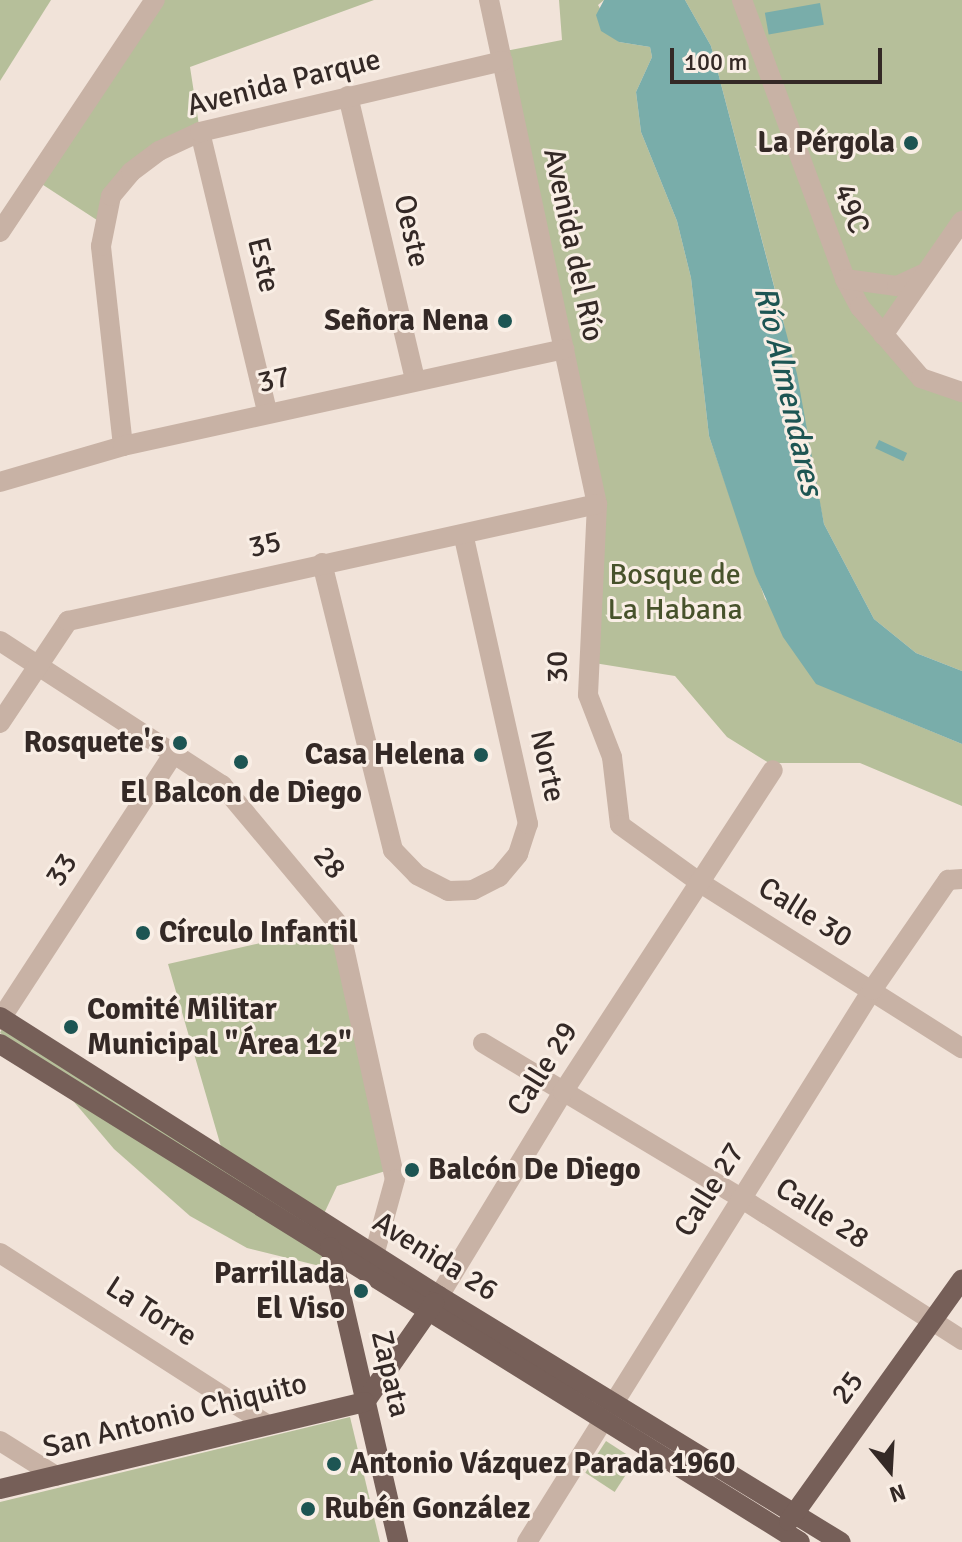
<!DOCTYPE html>
<html>
<head>
<meta charset="utf-8">
<style>
  body { margin:0 }
  #map { position:relative; width:962px; height:1542px; overflow:hidden; background:#f1e3d9; font-family:Signika,sans-serif }
  div>[style] { position:absolute }
  .green>* { inset:0; background:#b6bf9a; transform-origin:0 0 }
  .water>* { inset:0; background:#79adaa; transform-origin:0 0 }
  .minor>* { height:20px; margin:-10px; padding:0 10px; transform-origin:10px; border-radius:10px; background:#c8b2a5 }
  .major>* { height:20px; margin:-10px; padding:0 10px; transform-origin:10px; border-radius:10px; background:#765f58 }
  .dots>* { width:22px; height:22px; translate:-50% -50%; box-sizing:border-box; border:4px solid #f9eee5; border-radius:50% }
  span { translate:-50% -50%; white-space:nowrap; text-align:center; line-height:1.15; -webkit-text-stroke:6px #f9eee5; paint-order:stroke }
  .street-label { font-size:30px; color:#342926 }
  .poi-label { font-size:30px; color:#342926; font-weight:700 }
  .right { translate:-100% -50%; text-align:right }
  .left { translate:0 -50%; text-align:left }
  .park-label { font-size:30px; color:#47522b }
  .water-label { font-size:32px; color:#1d5553; font-style:italic }
  .north { position:absolute; left:850px; top:1430px; width:80px; height:80px; -webkit-text-stroke:6px #f9eee5; paint-order:stroke; rotate:162deg; font-size:22px; font-weight:700; line-height:32px; text-align:center; color:#342926 }
  .north::after { content:''; display:block; margin:auto; width:28px; height:36px; background:#342926; clip-path:polygon(50% 0,100% 100%,50% 72%,0 100%) }
  .scale { position:absolute; left:670px; top:48px; width:212px; height:36px; box-sizing:border-box; border:4px solid #342926; border-top:0; padding-left:10px; font-size:24px; line-height:28px; white-space:nowrap; color:#342926; -webkit-text-stroke:6px #f9eee5; paint-order:stroke }
</style>
</head>
<body>
<div id="map">
  <div class="green">
    <i style="clip-path:polygon(0 0,51px 0,0 81px)"></i>
    <i style="clip-path:polygon(157px 0,374px 0,190px 67px,200px 132px,131px 172px,103px 224px,34px 179px)"></i>
    <i style="clip-path:polygon(559px 0,604px 0,598px 5px,619px 42px,650px 47px,652px 57px,636px 92px,641px 132px,677px 221px,691px 278px,709px 436px,765px 599px,875px 708px,962px 744px,962px 806px,860px 763px,769px 763px,727px 737px,675px 676px,588px 662px,597px 504px,501px 52px,562px 40px)"></i>
    <i style="clip-path:polygon(685px 0,962px 0,962px 221px,883px 335px,895px 350px,962px 392px,962px 671px,916px 653px,874px 619px,824px 524px,783px 320px,711px 46px)"></i>
    <i style="clip-path:polygon(339px 925px,392px 1169px,337px 1186px,321px 1220px,224px 1157px,168px 964px)"></i>
    <i style="clip-path:polygon(2px 1028px,314px 1225px,317px 1232px,0 1033px)"></i>
    <i style="clip-path:polygon(52px 1076px,332px 1251px,336px 1270px,247px 1248px,190px 1216px,114px 1149px)"></i>
    <i style="clip-path:polygon(350px 1417px,380px 1542px,0 1542px,0 1502px)"></i>
    <i style="left:606px;top:1441px;width:35px;height:38px;rotate:33deg"></i>
  </div>
  <div class="water">
    <i style="clip-path:polygon(604px 0,685px 0,711px 46px,797px 374px,824px 524px,874px 619px,916px 653px,962px 671px,962px 744px,816px 684px,783px 637px,755px 574px,709px 436px,691px 278px,677px 221px,641px 132px,636px 92px,652px 57px,650px 47px,619px 42px,601px 31px,596px 15px)"></i>
    <i style="left:820px;top:3px;width:22px;height:56px;rotate:80deg"></i>
    <i style="left:879px;top:440px;width:31px;height:9px;rotate:25deg"></i>
  </div>
  <div class="minor">
    <i style="left:489px;top:0;width:515px;rotate:77.91deg"></i>
    <i style="left:597px;top:504px;width:191px;rotate:92.7deg"></i>
    <i style="left:588px;top:695px;width:66px;rotate:68.8deg"></i>
    <i style="left:612px;top:757px;width:68px;rotate:83.3deg"></i>
    <i style="left:620px;top:825px;width:97px;rotate:35.8deg"></i>
    <i style="left:699px;top:882px;width:311px;rotate:32.3deg"></i>
    <i style="left:742px;top:0;width:297px;rotate:69.7deg"></i>
    <i style="left:845px;top:279px;width:32px;rotate:62deg"></i>
    <i style="left:860px;top:307px;width:94px;rotate:49.3deg"></i>
    <i style="left:921px;top:378px;width:43px;rotate:18.9deg"></i>
    <i style="left:348px;top:96px;width:292px;rotate:76.7deg"></i>
    <i style="left:200px;top:132px;width:288px;rotate:76.5deg"></i>
    <i style="left:0;top:232px;width:279px;rotate:-56.3deg"></i>
    <i style="left:845px;top:279px;width:52px;rotate:7.7deg"></i>
    <i style="left:897px;top:286px;width:29px;rotate:-25deg"></i>
    <i style="left:883px;top:335px;width:139px;rotate:-55.3deg"></i>
    <i style="left:123px;top:446px;width:201px;rotate:-96.3deg"></i>
    <i style="left:101px;top:246px;width:51px;rotate:-78.7deg"></i>
    <i style="left:111px;top:196px;width:31px;rotate:-50deg"></i>
    <i style="left:131px;top:172px;width:35px;rotate:-37deg"></i>
    <i style="left:159px;top:151px;width:45px;rotate:-24.9deg"></i>
    <i style="left:200px;top:132px;width:311px;rotate:-13.2deg"></i>
    <i style="left:0;top:482px;width:128px;rotate:-16.3deg"></i>
    <i style="left:123px;top:446px;width:452px;rotate:-12.4deg"></i>
    <i style="left:322px;top:563px;width:296px;rotate:76.1deg"></i>
    <i style="left:393px;top:850px;width:35px;rotate:46deg"></i>
    <i style="left:417px;top:875px;width:35px;rotate:27deg"></i>
    <i style="left:448px;top:891px;width:25px;rotate:-2deg"></i>
    <i style="left:473px;top:890px;width:29px;rotate:-27deg"></i>
    <i style="left:499px;top:877px;width:30px;rotate:-50deg"></i>
    <i style="left:518px;top:854px;width:32px;rotate:-72deg"></i>
    <i style="left:528px;top:824px;width:297px;rotate:-102.6deg"></i>
    <i style="left:0;top:641px;width:265px;rotate:33deg"></i>
    <i style="left:222px;top:785px;width:182px;rotate:50.1deg"></i>
    <i style="left:339px;top:925px;width:260px;rotate:77.6deg"></i>
    <i style="left:395px;top:1179px;width:79px;rotate:105.4deg"></i>
    <i style="left:0;top:723px;width:123px;rotate:-56.3deg"></i>
    <i style="left:68px;top:621px;width:542px;rotate:-12.47deg"></i>
    <i style="left:0;top:1020px;width:320px;rotate:-56.9deg"></i>
    <i style="left:483px;top:1043px;width:301px;rotate:31deg"></i>
    <i style="left:741px;top:1198px;width:263px;rotate:32.7deg"></i>
    <i style="left:0;top:1253px;width:318px;rotate:32.7deg"></i>
    <i style="left:439px;top:1296px;width:239px;rotate:-58.7deg"></i>
    <i style="left:563px;top:1092px;width:384px;rotate:-56.9deg"></i>
    <i style="left:0;top:1441px;width:66px;rotate:32deg"></i>
    <i style="left:527px;top:1542px;width:651px;rotate:-57.99deg"></i>
    <i style="left:872px;top:990px;width:134px;rotate:-55.4deg"></i>
    <i style="left:948px;top:880px;width:14px;rotate:-4deg"></i>
  </div>
  <div class="major">
    <i style="left:0;top:1017px;width:520px;rotate:32.44deg"></i>
    <i style="left:439px;top:1296px;width:471px;rotate:31.5deg"></i>
    <i style="left:0;top:1044px;width:942px;rotate:31.9deg"></i>
    <i style="left:330px;top:1247px;width:303px;rotate:77deg"></i>
    <i style="left:365px;top:1402px;width:121px;rotate:-55.1deg"></i>
    <i style="left:0;top:1489px;width:375px;rotate:-13.4deg"></i>
    <i style="left:789px;top:1521px;width:297px;rotate:-54.4deg"></i>
  </div>
  <div class="dots">
    <i style="left:911px;top:143px;background:#1d5553"></i>
    <i style="left:505px;top:321px;background:#1d5553"></i>
    <i style="left:180px;top:743px;background:#1d5553"></i>
    <i style="left:481px;top:755px;background:#1d5553"></i>
    <i style="left:241px;top:762px;background:#1d5553"></i>
    <i style="left:143px;top:933px;background:#1d5553"></i>
    <i style="left:71px;top:1027px;background:#1d5553"></i>
    <i style="left:412px;top:1170px;background:#1d5553"></i>
    <i style="left:361px;top:1291px;background:#1d5553"></i>
    <i style="left:334px;top:1464px;background:#1d5553"></i>
    <i style="left:308px;top:1509px;background:#1d5553"></i>
  </div>
  <div class="street-label">
    <span style="left:284px;top:83px;rotate:-14deg">Avenida Parque</span>
    <span style="left:851px;top:209px;rotate:70deg">49C</span>
    <span style="left:411px;top:231px;rotate:77deg">Oeste</span>
    <span style="left:573px;top:245px;rotate:78deg">Avenida del Río</span>
    <span style="left:263px;top:265px;rotate:76deg">Este</span>
    <span style="left:274px;top:380px;rotate:-13deg">37</span>
    <span style="left:265px;top:545px;rotate:-13deg">35</span>
    <span style="left:558px;top:667px;rotate:-91deg">30</span>
    <span style="left:547px;top:766px;rotate:78deg">Norte</span>
    <span style="left:329px;top:863px;rotate:50deg">28</span>
    <span style="left:62px;top:870px;rotate:-57deg">33</span>
    <span style="left:805px;top:913px;rotate:32deg">Calle 30</span>
    <span style="left:543px;top:1069px;rotate:-58deg">Calle 29</span>
    <span style="left:710px;top:1190px;rotate:-58deg">Calle 27</span>
    <span style="left:822px;top:1214px;rotate:33deg">Calle 28</span>
    <span style="left:435px;top:1257px;rotate:32deg">Avenida 26</span>
    <span style="left:151px;top:1312px;rotate:33deg">La Torre</span>
    <span style="left:390px;top:1374px;rotate:77deg">Zapata</span>
    <span style="left:848px;top:1388px;rotate:-54deg">25</span>
    <span style="left:175px;top:1416px;rotate:-14deg">San Antonio Chiquito</span>
  </div>
  <div class="poi-label">
    <span class="right" style="left:895px;top:143px">La Pérgola</span>
    <span class="right" style="left:489px;top:321px">Señora Nena</span>
    <span class="right" style="left:164px;top:743px">Rosquete's</span>
    <span class="right" style="left:465px;top:755px">Casa Helena</span>
    <span style="left:241px;top:793px">El Balcon de Diego</span>
    <span class="left" style="left:159px;top:933px">Círculo Infantil</span>
    <span class="left" style="left:87px;top:1027px">Comité Militar<br>Municipal "Área 12"</span>
    <span class="left" style="left:428px;top:1170px">Balcón De Diego</span>
    <span class="right" style="left:345px;top:1291px">Parrillada<br>El Viso</span>
    <span class="left" style="left:350px;top:1464px">Antonio Vázquez Parada 1960</span>
    <span class="left" style="left:324px;top:1509px">Rubén González</span>
  </div>
  <div class="park-label">
    <span style="left:675px;top:592px">Bosque de<br>La Habana</span>
  </div>
  <div class="water-label">
    <span style="left:788px;top:391px;rotate:77deg">Río Almendares</span>
  </div>
  <div class="north">N</div>
  <div class="scale">100 m</div>
</div>
</body>
</html>
